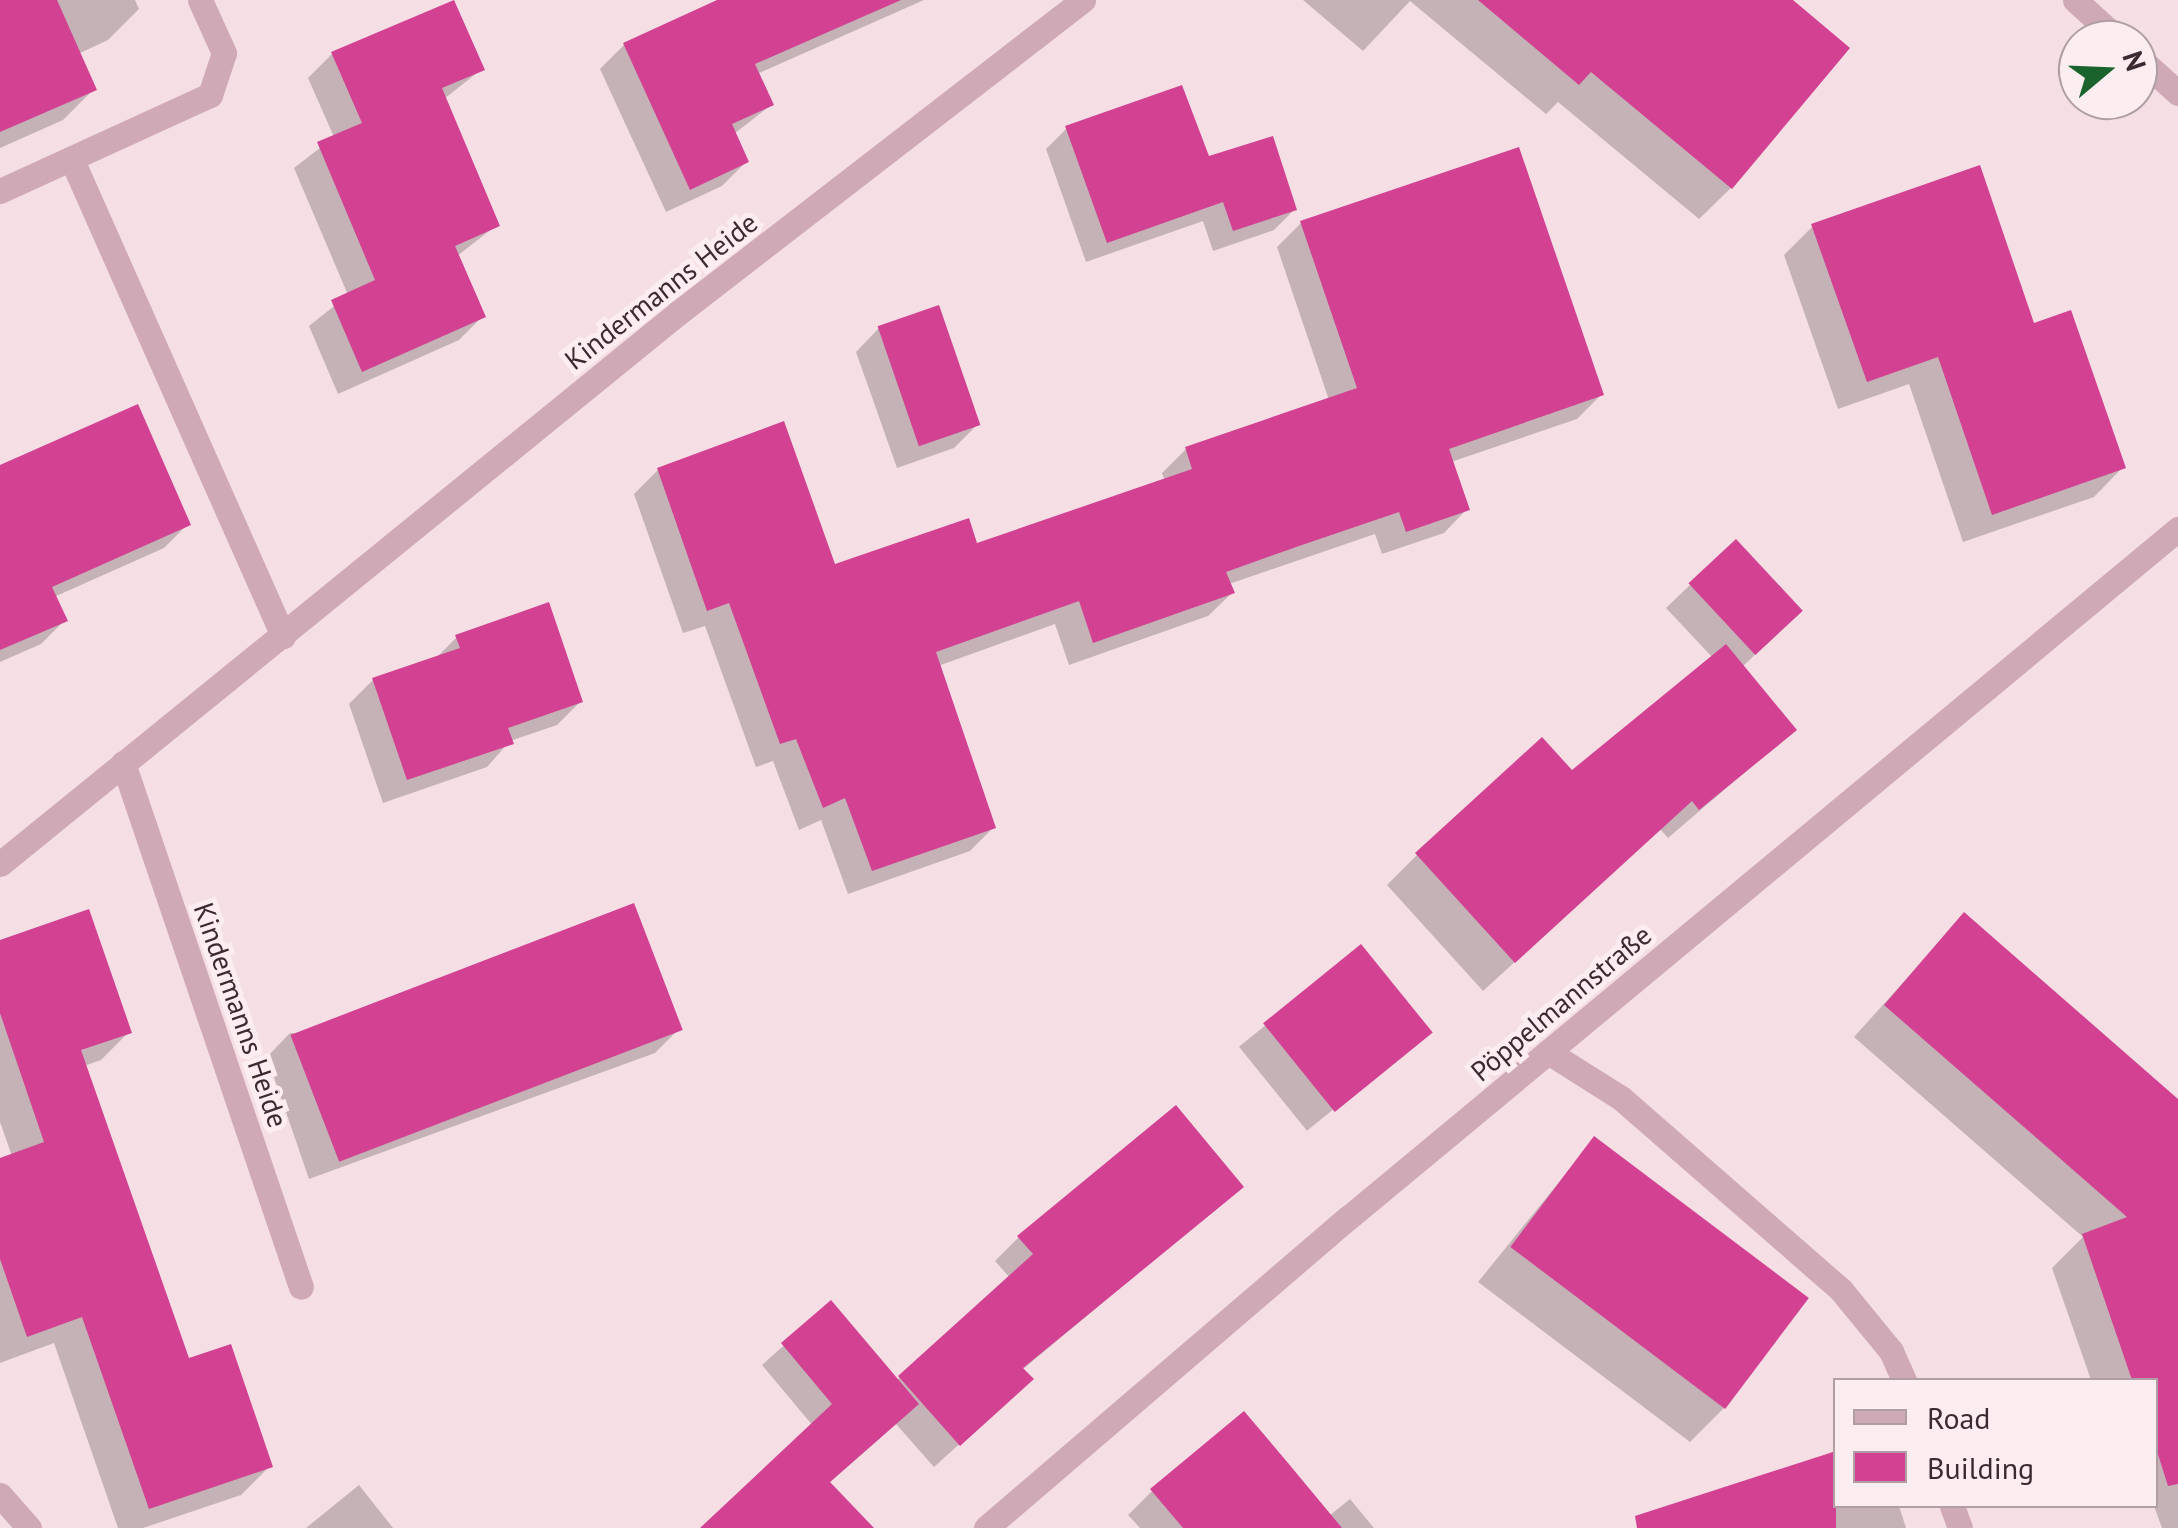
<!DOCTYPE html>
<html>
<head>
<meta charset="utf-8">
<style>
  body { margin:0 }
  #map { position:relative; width:2178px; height:1528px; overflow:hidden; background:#f5dfe5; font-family:"PT Sans",sans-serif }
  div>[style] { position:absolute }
  .shadow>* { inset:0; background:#0003; transform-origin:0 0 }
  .building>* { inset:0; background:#d24192; transform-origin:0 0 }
  .service>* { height:25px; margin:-12.5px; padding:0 12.5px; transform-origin:12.5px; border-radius:12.5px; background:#d0a9b6 }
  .minor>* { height:25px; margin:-12.5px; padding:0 12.5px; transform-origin:12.5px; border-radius:12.5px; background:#d0a9b6 }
  .tertiary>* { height:25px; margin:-12.5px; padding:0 12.5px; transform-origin:12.5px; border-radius:12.5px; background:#d0a9b6 }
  span { translate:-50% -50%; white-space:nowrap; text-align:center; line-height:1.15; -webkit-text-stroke:10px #fcedf1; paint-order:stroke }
  .street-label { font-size:28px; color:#3c2a33 }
  .legend { position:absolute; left:1833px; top:1378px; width:325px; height:130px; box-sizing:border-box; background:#fcedf1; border:2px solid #af9fa5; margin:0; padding:12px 18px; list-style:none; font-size:30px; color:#3c2a33 }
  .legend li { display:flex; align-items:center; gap:20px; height:50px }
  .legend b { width:50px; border:2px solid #af9fa5 }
  .north { position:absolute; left:2058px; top:20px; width:100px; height:100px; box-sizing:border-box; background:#fcedf1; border:2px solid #af9fa5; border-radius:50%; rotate:71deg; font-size:28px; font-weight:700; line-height:40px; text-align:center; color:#3c2a33 }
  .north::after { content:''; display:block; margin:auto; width:35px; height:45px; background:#1a632d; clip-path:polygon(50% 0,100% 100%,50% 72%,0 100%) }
</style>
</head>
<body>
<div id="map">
  <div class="shadow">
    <i style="clip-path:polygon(0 0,135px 0,139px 9px,108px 40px,78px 54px,94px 89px,63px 120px,0 148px)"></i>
    <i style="clip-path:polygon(723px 0,924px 0,757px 74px,771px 105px,734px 134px,746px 162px,722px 186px,666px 212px,600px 69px,624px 45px)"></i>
    <i style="clip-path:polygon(1303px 0,1789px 0,1731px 188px,1699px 219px,1558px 102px,1546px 114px,1410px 1px,1363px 51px)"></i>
    <i style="clip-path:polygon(332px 54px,482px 69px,444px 99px,497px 225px,457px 256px,483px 316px,459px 340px,338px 394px,309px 326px,348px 295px,294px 168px,334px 137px,308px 78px)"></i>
    <i style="clip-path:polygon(1067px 128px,1207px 159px,1294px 210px,1274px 230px,1213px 251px,1203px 221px,1086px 262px,1046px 149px)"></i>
    <i style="clip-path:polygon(1301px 223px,1601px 395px,1577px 419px,1451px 462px,1467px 509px,1444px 533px,1382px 554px,1375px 534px,1273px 569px,1229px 584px,1232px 593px,1208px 616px,1069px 665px,1055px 624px,938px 666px,994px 827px,970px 851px,848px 894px,821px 820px,799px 830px,773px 761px,756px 767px,705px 626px,683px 633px,634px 494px,658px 470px,833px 567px,976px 547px,1165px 481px,1162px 473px,1186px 449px,1329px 400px,1277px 247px)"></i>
    <i style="clip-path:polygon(1813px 226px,2033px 326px,2123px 467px,2094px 497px,1963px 542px,1909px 384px,1838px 409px,1784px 255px)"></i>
    <i style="clip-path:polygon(879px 328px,978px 424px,954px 448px,897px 468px,856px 352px)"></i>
    <i style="clip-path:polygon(0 468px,188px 524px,164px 548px,54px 597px,65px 620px,41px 644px,0 662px)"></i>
    <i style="clip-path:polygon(1690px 585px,1776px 635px,1742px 667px,1794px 730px,1668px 838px,1660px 829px,1483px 991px,1387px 885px,1417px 855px,1572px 773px,1713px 658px,1666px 608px)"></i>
    <i style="clip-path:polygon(457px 637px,581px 701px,557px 725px,510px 741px,487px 767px,383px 803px,349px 704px,373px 680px,435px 659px)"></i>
    <i style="clip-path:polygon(1964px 915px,2178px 1102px,2178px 1528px,2162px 1528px,2154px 1506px,2156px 1380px,2091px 1380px,2052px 1268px,2083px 1237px,1854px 1037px)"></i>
    <i style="clip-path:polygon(0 942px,129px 1032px,101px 1060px,84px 1066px,188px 1361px,270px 1466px,241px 1495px,143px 1528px,118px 1528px,54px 1343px,0 1363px,0 1160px,12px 1156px,0 1122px)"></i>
    <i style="left:1361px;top:948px;width:108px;height:157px;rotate:51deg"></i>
    <i style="clip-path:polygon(679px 1029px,655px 1053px,309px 1179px,267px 1057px,290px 1033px)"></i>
    <i style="clip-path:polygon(1594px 1139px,1724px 1408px,1690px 1442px,1478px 1282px)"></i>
    <i style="clip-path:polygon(1241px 1187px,1022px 1370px,1006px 1402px,934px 1467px,896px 1424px,828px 1484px,846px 1528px,703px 1528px,813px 1426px,762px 1365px,830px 1304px,896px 1381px,1010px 1278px,995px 1261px,1019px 1237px)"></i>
    <i style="clip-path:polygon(359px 1485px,393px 1528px,306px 1528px)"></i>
    <i style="clip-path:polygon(1152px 1491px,1329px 1516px,1350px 1499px,1374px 1528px,1140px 1528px,1128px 1515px)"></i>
    <i style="clip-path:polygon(1836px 1506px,1899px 1506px,1906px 1528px,1702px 1528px)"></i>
  </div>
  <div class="building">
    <i style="clip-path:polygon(0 0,57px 0,97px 90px,0 132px)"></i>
    <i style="clip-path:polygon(454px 0,485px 70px,442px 88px,500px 226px,455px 246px,486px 317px,362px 372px,331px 300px,375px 280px,317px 142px,362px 123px,331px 52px)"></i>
    <i style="clip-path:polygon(717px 0,901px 0,755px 64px,774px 105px,732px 124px,749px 162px,690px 190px,623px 43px)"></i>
    <i style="clip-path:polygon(1478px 0,1793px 0,1850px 48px,1732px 189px,1591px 72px,1579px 85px)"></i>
    <i style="clip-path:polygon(1182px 85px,1209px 156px,1273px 136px,1297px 210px,1233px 231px,1223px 202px,1107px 243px,1065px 126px)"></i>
    <i style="clip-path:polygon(1519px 147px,1604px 395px,1449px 449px,1470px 510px,1406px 532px,1399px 512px,1299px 546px,1226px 572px,1235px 593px,1093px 643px,1079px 601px,936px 652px,996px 828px,872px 871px,845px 798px,823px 808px,796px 739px,780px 744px,729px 603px,707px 611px,657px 468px,784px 421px,835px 564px,969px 518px,977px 543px,1192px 469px,1185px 447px,1357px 388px,1300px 221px)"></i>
    <i style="clip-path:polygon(1980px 165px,2034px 323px,2071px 310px,2126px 468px,1992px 515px,1938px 357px,1867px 382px,1811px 224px)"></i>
    <i style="left:939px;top:305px;width:127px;height:65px;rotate:71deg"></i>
    <i style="clip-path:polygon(138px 404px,191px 525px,52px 587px,68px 621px,0 650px,0 465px)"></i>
    <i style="left:1736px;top:539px;width:98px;height:65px;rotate:47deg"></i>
    <i style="clip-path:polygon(549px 602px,583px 702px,508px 728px,514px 744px,407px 780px,372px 678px,460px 648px,455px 635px)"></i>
    <i style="clip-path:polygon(1726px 644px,1797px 730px,1699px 810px,1692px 801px,1515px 963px,1415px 853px,1542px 737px,1572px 770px)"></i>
    <i style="left:634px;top:903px;width:136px;height:368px;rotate:69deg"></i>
    <i style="clip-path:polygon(89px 909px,132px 1033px,81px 1050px,189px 1358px,231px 1344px,273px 1467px,149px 1509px,82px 1317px,27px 1337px,0 1259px,0 1158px,44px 1142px,0 1013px,0 940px)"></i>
    <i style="clip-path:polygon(1964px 912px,2178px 1099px,2178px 1484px,2168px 1486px,2156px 1448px,2156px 1380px,2132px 1380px,2082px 1234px,2127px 1217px,1884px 1005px)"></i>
    <i style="left:1361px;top:944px;width:114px;height:126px;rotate:51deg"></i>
    <i style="clip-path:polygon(1176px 1105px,1244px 1187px,1023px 1368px,1034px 1379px,960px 1446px,898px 1376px,1033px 1254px,1017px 1236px)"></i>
    <i style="left:1594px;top:1136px;width:269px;height:139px;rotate:37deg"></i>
    <i style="clip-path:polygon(831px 1300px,919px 1404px,830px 1482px,874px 1528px,700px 1528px,832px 1404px,781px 1343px)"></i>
    <i style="clip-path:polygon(1244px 1411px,1288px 1463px,1342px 1528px,1183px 1528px,1150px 1489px)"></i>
    <i style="clip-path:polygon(1836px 1451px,1836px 1528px,1637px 1528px,1635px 1516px)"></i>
  </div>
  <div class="service">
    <i style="left:1548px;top:1052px;width:86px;rotate:32.2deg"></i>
    <i style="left:1621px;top:1098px;width:292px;rotate:41.1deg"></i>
    <i style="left:1841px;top:1290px;width:79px;rotate:50.7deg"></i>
    <i style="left:1891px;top:1351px;width:32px;rotate:66deg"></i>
    <i style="left:1952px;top:1506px;width:23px;rotate:70deg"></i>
  </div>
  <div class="minor">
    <i style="left:72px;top:160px;width:521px;rotate:66.09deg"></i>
    <i style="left:0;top:191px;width:231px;rotate:-24.6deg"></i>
    <i style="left:210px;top:95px;width:44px;rotate:-71.6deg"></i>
    <i style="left:224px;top:53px;width:58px;rotate:-114.4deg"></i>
    <i style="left:123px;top:763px;width:553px;rotate:71.24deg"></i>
    <i style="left:0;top:864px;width:874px;rotate:-39.1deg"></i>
    <i style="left:678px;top:313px;width:512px;rotate:-37.7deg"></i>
    <i style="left:0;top:1495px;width:44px;rotate:48.7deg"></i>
    <i style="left:986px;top:1528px;width:477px;rotate:-40.6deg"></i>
    <i style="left:1348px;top:1218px;width:1079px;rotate:-39.7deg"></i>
  </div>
  <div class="tertiary">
    <i style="left:2075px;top:0;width:59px;rotate:42.3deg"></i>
    <i style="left:2138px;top:57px;width:54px;rotate:42deg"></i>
  </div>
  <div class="street-label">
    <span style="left:661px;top:291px;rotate:-38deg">Kindermanns Heide</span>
    <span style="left:1561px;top:1003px;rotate:-40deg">Pöppelmannstraße</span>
    <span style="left:241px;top:1015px;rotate:71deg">Kindermanns Heide</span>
  </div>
  <ul class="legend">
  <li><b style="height:12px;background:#d0a9b6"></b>Road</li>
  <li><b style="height:28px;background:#d24192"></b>Building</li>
  </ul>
  <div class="north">N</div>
</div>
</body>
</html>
